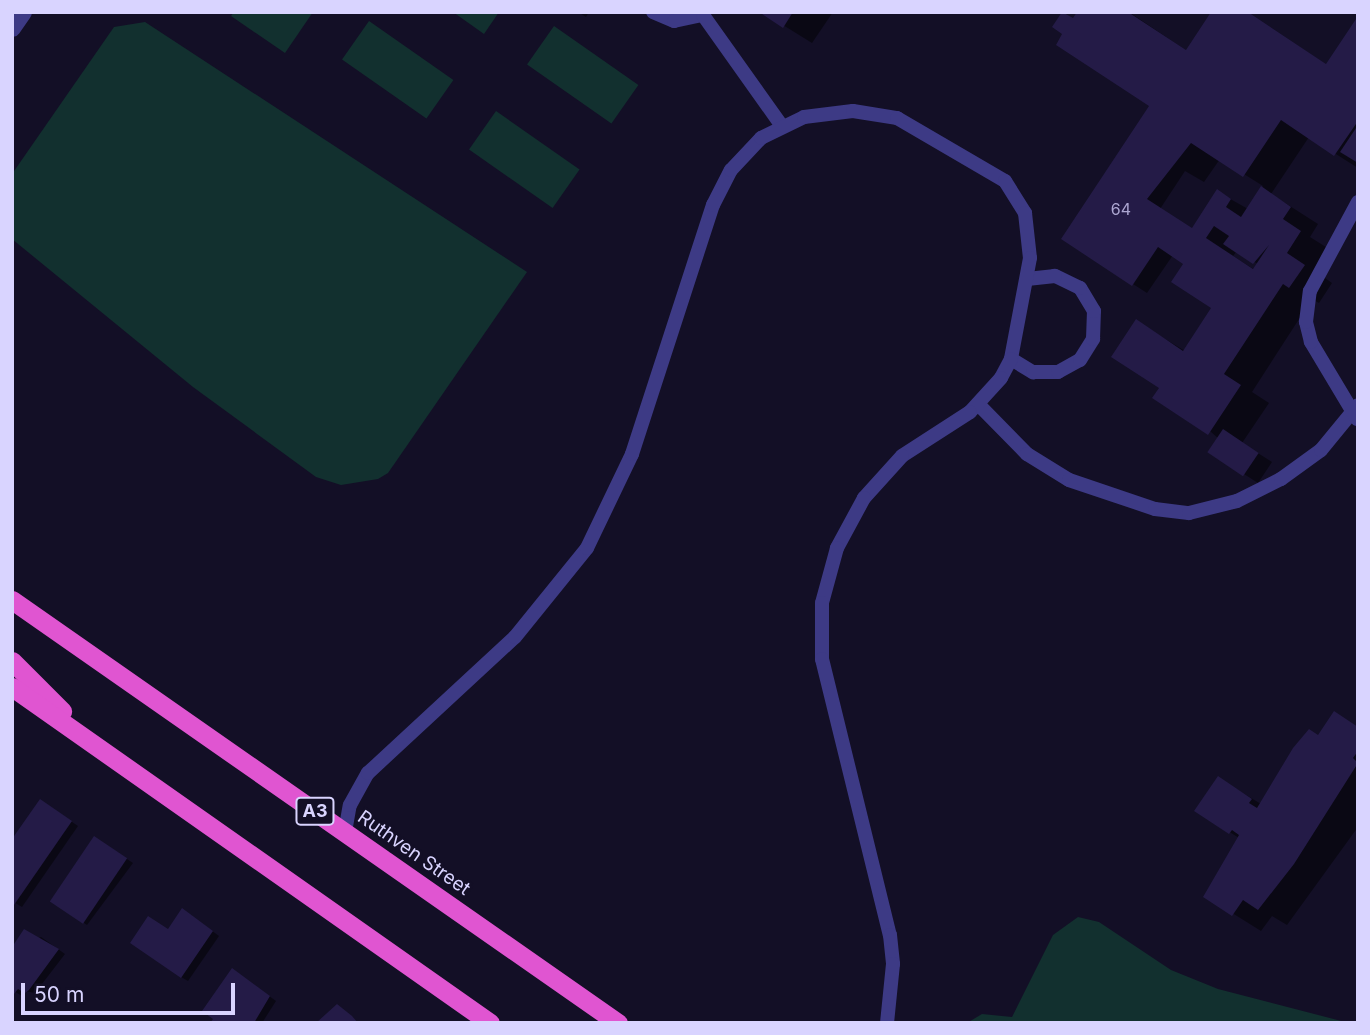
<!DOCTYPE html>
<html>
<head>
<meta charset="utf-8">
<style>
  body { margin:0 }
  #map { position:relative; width:1370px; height:1035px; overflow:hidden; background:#130f26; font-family:Inter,sans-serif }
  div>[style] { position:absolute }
  .green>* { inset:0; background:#12302f; transform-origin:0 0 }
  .shadow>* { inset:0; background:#0007 }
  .building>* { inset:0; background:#241b47; transform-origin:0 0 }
  .service>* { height:14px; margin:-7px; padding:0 7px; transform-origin:7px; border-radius:7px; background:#3d3a85 }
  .minor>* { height:18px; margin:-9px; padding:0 9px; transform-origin:9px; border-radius:9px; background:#3d3a85 }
  .trunk>* { height:19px; margin:-9.5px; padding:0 9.5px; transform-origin:9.5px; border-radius:9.5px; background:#e055d1 }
  span { translate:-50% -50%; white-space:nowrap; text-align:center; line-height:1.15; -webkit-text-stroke:5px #130f26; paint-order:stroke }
  .number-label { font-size:16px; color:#aca6d1 }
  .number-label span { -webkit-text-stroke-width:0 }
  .shield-label span { padding:2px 5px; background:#130f26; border:2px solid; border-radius:5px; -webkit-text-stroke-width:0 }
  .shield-label { font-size:18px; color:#d9d4ff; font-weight:700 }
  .street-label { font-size:19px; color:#d9d4ff }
  .frame { position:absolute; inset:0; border:14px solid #d9d4ff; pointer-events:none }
  .scale { position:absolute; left:21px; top:983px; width:214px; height:32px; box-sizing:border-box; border:4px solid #d9d4ff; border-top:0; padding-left:9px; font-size:21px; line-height:24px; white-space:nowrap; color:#d9d4ff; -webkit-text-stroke:5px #130f26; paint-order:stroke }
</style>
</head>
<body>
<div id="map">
  <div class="green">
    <i style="clip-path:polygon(234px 12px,313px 12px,285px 53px,231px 16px)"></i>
    <i style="clip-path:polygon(453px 12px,499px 12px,484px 34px)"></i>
    <i style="left:369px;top:21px;width:103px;height:47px;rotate:35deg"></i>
    <i style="clip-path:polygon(145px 22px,527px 272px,388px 473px,378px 479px,341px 485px,316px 477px,193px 387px,12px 239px,12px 174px,114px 27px)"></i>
    <i style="left:554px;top:26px;width:103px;height:47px;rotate:35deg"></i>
    <i style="left:496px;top:111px;width:102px;height:47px;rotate:35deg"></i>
    <i style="clip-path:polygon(1078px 917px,1099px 922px,1171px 970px,1218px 989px,1349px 1023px,967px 1023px,982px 1014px,1012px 1017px,1053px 935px)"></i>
  </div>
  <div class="shadow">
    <i style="clip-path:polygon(578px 12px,589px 12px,586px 17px)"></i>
    <i style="clip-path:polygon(762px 12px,833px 12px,812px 43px)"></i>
    <i style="clip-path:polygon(evenodd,1079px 12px,1129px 12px,1187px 51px,1248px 12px,1327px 65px,1358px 19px,1358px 168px,1309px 137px,1271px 194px,1318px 224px,1310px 237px,1329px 249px,1315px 271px,1332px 283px,1319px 303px,1312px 299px,1252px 392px,1269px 403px,1242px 443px,1272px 462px,1258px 483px,1244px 474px,1219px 439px,1161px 388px,1137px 322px,1185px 351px,1214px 308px,1186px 263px,1173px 255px,1147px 293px,1133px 284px,1151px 106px,1074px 20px,1079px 12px,1220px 159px,1263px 186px,1248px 209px,1218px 192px,1192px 230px,1160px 209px,1185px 171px,1204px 182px,1220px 159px,1079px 12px,1237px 251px,1258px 264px,1255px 270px,1233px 256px,1237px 251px)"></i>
    <i style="clip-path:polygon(1358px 727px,1358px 827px,1287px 925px,1272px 916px,1261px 931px,1205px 896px,1239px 838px,1197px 811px,1218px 778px,1261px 804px,1319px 737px)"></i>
    <i style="clip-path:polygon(47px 805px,78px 826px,22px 907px,12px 901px,12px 842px)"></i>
    <i style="clip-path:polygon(101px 842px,133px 863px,87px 925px,81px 921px)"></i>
    <i style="clip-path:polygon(189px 914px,219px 936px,188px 981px,181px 977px,168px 931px)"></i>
    <i style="clip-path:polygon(41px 937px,65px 954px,35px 993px,25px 991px,22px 996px,12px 990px,12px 950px)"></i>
    <i style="clip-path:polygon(239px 974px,276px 1001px,262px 1023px,213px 1023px)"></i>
  </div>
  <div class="building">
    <i style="clip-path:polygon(759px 12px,793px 12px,783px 28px)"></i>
    <i style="clip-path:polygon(evenodd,1062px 12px,1073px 18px,1077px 12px,1128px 12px,1186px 50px,1211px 12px,1248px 12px,1326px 64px,1358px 16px,1358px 121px,1334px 156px,1281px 120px,1243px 177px,1191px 143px,1147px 199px,1192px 228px,1217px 189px,1231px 199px,1226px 207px,1241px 217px,1261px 186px,1291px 207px,1283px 219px,1301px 231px,1287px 253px,1305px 265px,1289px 288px,1283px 284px,1224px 374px,1241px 385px,1208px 435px,1152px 398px,1159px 388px,1111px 357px,1136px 319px,1183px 351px,1211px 308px,1171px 282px,1183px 264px,1158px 247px,1132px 286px,1061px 239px,1149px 106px,1056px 45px,1062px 34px,1052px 27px,1062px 12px,1214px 226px,1229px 236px,1223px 244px,1253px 264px,1269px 245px,1253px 269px,1206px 238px,1214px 226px)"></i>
    <i style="clip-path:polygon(1358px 125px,1358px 163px,1340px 152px)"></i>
    <i style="left:1223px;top:429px;width:43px;height:28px;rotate:34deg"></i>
    <i style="clip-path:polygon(1334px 711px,1358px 727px,1358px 751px,1353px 758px,1358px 763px,1294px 864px,1258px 910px,1243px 900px,1232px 916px,1203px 897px,1239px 835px,1232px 830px,1229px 834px,1194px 811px,1218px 776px,1252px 799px,1249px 803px,1257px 808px,1293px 748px,1309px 729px,1318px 735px)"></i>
    <i style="clip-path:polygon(40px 799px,72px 821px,14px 905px,12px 839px)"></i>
    <i style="left:94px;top:836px;width:40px;height:79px;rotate:34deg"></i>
    <i style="clip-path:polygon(182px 908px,213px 931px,181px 978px,130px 943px,148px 916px,168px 929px)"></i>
    <i style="clip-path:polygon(24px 929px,59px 949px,29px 990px,25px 993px,18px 989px,14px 994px,12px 947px)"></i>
    <i style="clip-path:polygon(232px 968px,270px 996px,254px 1023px,210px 1023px,213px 1019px,202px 1011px)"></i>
    <i style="clip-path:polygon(337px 1004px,352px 1016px,358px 1023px,316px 1023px)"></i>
  </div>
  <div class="service">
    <i style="left:653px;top:12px;width:23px;rotate:23deg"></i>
    <i style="left:674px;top:21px;width:30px;rotate:-12deg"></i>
    <i style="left:703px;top:15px;width:136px;rotate:54.6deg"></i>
    <i style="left:1011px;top:359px;width:26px;rotate:31deg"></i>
    <i style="left:1033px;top:372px;width:25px"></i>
    <i style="left:1058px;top:372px;width:25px;rotate:-29deg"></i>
    <i style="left:1080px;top:360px;width:25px;rotate:-58deg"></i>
    <i style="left:1093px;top:339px;width:28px;rotate:-88deg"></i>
    <i style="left:1094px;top:311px;width:27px;rotate:-121deg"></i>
    <i style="left:1080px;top:288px;width:28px;rotate:-154deg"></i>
    <i style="left:1055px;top:276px;width:28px;rotate:174deg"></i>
    <i style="left:978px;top:404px;width:70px;rotate:45.6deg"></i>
    <i style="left:1027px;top:454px;width:49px;rotate:31.8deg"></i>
    <i style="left:1069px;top:480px;width:91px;rotate:18.6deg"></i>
    <i style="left:1155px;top:509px;width:34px;rotate:7deg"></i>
    <i style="left:1189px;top:513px;width:49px;rotate:-14deg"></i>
    <i style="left:1237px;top:501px;width:49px;rotate:-26.6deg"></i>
    <i style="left:1281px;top:479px;width:49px;rotate:-35.9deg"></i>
    <i style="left:1321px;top:450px;width:58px;rotate:-50.6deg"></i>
    <i style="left:1357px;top:419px;width:90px;rotate:-120.9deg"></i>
    <i style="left:1311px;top:342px;width:21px;rotate:-104deg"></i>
    <i style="left:1306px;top:322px;width:31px;rotate:-83deg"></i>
    <i style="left:1310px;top:291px;width:101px;rotate:-61.7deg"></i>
    <i style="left:345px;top:832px;width:27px;rotate:-80deg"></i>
    <i style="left:350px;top:805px;width:37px;rotate:-61deg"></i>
    <i style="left:368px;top:773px;width:200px;rotate:-42.8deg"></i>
    <i style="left:515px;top:637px;width:114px;rotate:-51deg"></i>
    <i style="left:587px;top:548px;width:104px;rotate:-64.4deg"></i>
    <i style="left:632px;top:454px;width:262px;rotate:-72deg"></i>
    <i style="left:713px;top:205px;width:39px;rotate:-63deg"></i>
    <i style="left:731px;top:170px;width:44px;rotate:-46.8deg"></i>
    <i style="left:761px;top:138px;width:48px;rotate:-26deg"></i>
    <i style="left:804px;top:117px;width:49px;rotate:-7deg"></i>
    <i style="left:853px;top:111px;width:45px;rotate:9deg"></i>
    <i style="left:897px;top:118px;width:125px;rotate:30.3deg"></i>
    <i style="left:1005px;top:181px;width:38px;rotate:58deg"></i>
    <i style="left:1025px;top:213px;width:45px;rotate:83.7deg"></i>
    <i style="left:1030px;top:258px;width:103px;rotate:100.7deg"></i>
    <i style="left:1011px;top:359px;width:21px;rotate:118deg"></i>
    <i style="left:1001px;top:378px;width:46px;rotate:132.4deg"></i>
    <i style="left:970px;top:412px;width:81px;rotate:147.1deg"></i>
    <i style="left:902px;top:456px;width:57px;rotate:132.1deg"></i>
    <i style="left:864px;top:498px;width:57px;rotate:118.4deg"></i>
    <i style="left:837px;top:548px;width:57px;rotate:105.3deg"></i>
    <i style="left:822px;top:603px;width:56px;rotate:90deg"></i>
    <i style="left:822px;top:659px;width:284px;rotate:76.2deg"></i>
    <i style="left:890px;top:935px;width:29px;rotate:84deg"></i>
    <i style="left:893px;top:964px;width:59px;rotate:95.8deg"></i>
  </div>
  <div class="minor">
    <i style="left:12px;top:28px;width:19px;rotate:-55deg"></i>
  </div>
  <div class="trunk">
    <i style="left:12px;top:600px;width:739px;rotate:34.92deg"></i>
    <i style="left:12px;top:661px;width:71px;rotate:45deg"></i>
    <i style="left:12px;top:687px;width:584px;rotate:35.1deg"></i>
  </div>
  <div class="number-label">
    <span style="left:1121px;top:209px">64</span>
  </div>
  <div class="shield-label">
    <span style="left:315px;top:811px">A3</span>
  </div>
  <div class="street-label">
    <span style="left:414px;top:853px;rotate:35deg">Ruthven Street</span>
  </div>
  <div class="frame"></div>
  <div class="scale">50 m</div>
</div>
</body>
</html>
